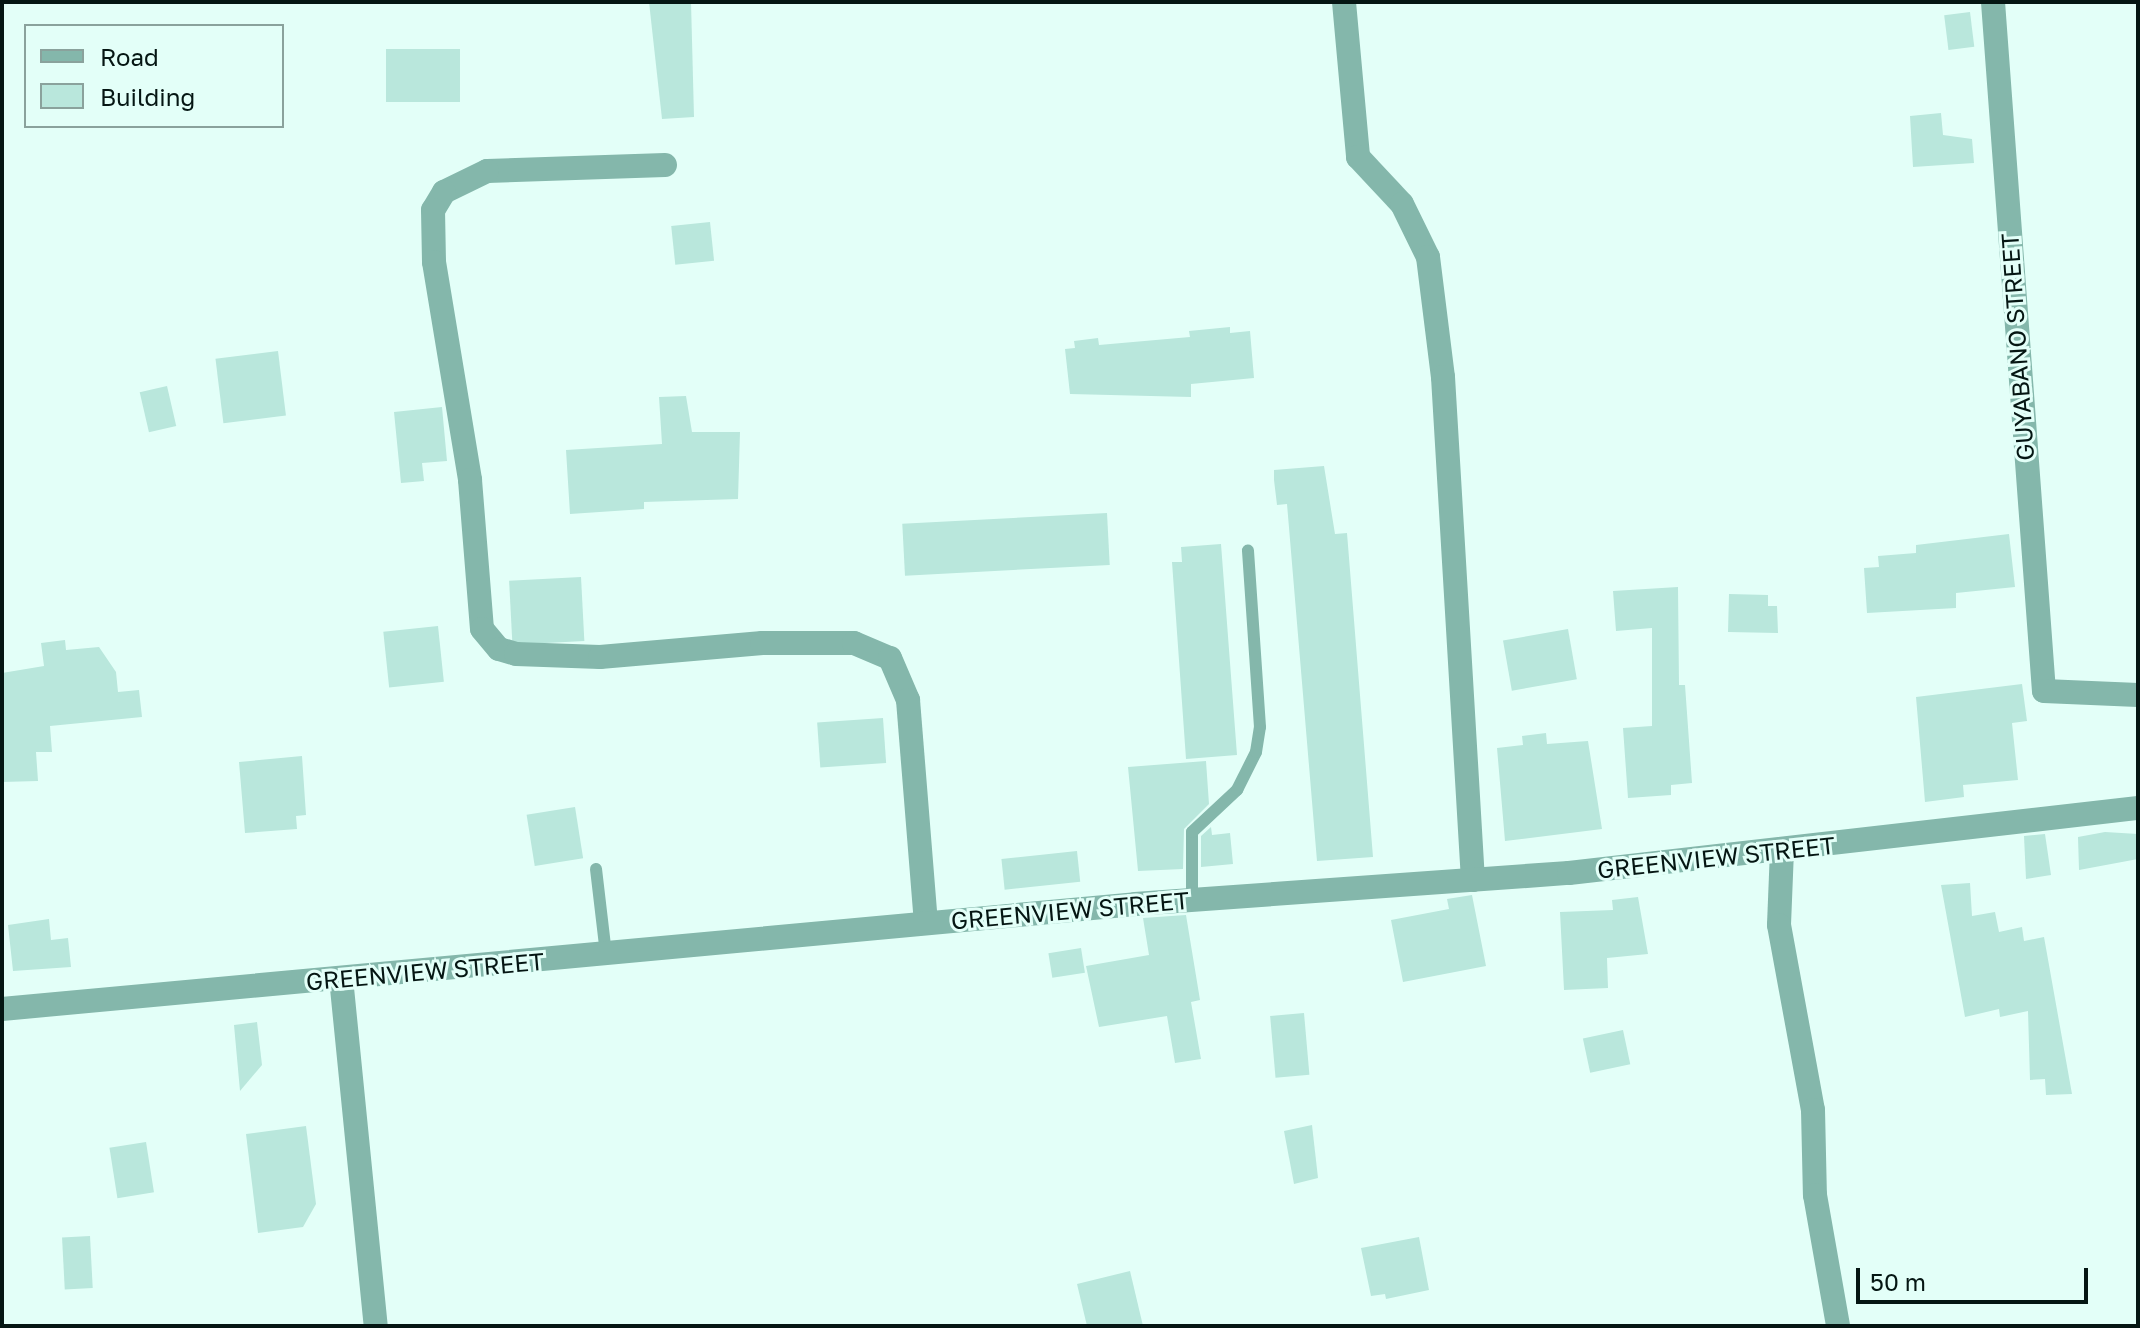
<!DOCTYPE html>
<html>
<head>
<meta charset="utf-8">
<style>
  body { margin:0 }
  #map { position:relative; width:2140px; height:1328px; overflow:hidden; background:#e3fff8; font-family:"Golos Text",sans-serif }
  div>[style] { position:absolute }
  .building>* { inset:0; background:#b9e7dc; transform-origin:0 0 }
  .service>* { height:12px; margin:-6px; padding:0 6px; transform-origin:6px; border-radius:6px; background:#84b7ab }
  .minor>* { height:24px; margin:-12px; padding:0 12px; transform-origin:12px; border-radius:12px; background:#84b7ab }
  span { translate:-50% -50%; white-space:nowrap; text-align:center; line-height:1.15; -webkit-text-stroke:6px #e3fff8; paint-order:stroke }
  .street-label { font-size:24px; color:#051613 }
  .frame { position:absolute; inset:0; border:4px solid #051613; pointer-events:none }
  .legend { position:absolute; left:24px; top:24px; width:260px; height:104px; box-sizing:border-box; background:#e3fff8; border:2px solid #8aa29c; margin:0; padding:10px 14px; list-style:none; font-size:24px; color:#051613 }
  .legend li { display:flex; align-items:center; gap:16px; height:40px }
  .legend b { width:40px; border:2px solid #8aa29c }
  .scale { position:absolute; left:1856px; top:1268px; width:232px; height:36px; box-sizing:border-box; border:4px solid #051613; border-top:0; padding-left:10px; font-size:24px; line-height:28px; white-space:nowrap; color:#051613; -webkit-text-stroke:6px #e3fff8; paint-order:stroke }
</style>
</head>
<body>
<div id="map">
  <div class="building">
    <i style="clip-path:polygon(649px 2px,691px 2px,694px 117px,662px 119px)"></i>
    <i style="left:1970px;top:12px;width:35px;height:26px;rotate:83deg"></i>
    <i style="left:386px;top:49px;width:74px;height:53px"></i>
    <i style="clip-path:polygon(1941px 113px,1943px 135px,1972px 139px,1974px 163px,1913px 167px,1910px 116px)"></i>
    <i style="left:710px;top:222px;width:39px;height:39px;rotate:84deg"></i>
    <i style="clip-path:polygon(1230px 327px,1230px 333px,1250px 331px,1254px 378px,1191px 384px,1191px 397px,1070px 394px,1065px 349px,1075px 348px,1074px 341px,1098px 338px,1099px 345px,1190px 337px,1189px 331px)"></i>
    <i style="left:278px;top:351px;width:65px;height:63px;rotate:83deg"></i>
    <i style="left:167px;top:386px;width:41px;height:28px;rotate:77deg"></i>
    <i style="clip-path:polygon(686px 396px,692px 432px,740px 432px,738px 499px,644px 502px,644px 509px,570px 514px,566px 450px,662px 444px,659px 397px)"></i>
    <i style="clip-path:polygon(442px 407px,447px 461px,422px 463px,424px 481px,401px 483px,394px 412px)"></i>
    <i style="clip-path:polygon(1324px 466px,1335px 534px,1347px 533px,1373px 857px,1317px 861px,1287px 504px,1277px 505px,1274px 480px,1274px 470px)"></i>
    <i style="left:1107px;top:513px;width:52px;height:205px;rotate:87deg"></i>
    <i style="clip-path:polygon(2009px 534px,2015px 587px,1956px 593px,1956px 608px,1867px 613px,1864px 568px,1879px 567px,1878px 556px,1916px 553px,1916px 545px)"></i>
    <i style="clip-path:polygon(1221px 544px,1237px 755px,1186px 759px,1172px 562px,1182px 562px,1181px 547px)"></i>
    <i style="left:581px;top:577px;width:64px;height:72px;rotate:87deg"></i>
    <i style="clip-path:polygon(1678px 587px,1679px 685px,1685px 685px,1692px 783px,1671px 785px,1671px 795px,1628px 798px,1623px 728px,1652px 726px,1652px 628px,1616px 631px,1613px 591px)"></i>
    <i style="clip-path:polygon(1729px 594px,1768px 595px,1768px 606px,1777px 606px,1778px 633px,1728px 632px)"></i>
    <i style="left:438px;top:626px;width:56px;height:55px;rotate:84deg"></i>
    <i style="left:1568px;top:629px;width:51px;height:66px;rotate:80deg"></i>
    <i style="clip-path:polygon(65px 640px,66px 650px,99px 647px,116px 672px,118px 692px,139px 690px,142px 717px,50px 726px,52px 752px,36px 752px,38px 781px,2px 782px,2px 673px,44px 666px,41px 643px)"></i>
    <i style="clip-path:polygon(2022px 684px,2027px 721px,2012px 723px,2018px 780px,1963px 785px,1964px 797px,1925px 802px,1916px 697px)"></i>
    <i style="left:883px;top:718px;width:45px;height:66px;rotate:86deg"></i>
    <i style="clip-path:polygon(1546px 733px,1547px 744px,1588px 741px,1602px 829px,1505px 841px,1497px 748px,1523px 745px,1522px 736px)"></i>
    <i style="clip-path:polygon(302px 756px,306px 815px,296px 816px,297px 829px,245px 833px,239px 762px)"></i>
    <i style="clip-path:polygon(1206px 761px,1209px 804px,1184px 829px,1183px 869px,1138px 871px,1128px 767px)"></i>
    <i style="left:575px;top:807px;width:52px;height:49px;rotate:81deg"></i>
    <i style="clip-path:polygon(1211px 827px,1212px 835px,1230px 833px,1233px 864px,1201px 867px,1201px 836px)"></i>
    <i style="clip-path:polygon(2105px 832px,2138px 834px,2138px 859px,2079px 870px,2078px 837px)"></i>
    <i style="clip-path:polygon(2045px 834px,2051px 875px,2026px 879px,2024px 836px)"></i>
    <i style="left:1077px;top:851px;width:31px;height:76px;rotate:84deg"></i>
    <i style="clip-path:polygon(1970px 883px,1972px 916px,1995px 912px,1999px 932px,2022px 927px,2024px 941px,2044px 937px,2072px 1094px,2046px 1095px,2045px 1079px,2030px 1080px,2028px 1011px,2000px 1017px,1999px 1009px,1965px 1017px,1941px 885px)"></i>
    <i style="clip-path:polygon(1472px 895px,1486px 966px,1403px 982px,1391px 920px,1449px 909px,1447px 899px)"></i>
    <i style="clip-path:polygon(1638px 897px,1648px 954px,1607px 958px,1608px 988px,1564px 990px,1560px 912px,1613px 910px,1612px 900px)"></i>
    <i style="clip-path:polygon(1186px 915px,1200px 1000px,1191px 1002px,1201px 1059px,1175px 1063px,1167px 1016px,1099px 1027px,1086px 966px,1149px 955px,1143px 918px)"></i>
    <i style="clip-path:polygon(49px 919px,51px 940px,68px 938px,71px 967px,13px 971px,8px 925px)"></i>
    <i style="left:1081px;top:948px;width:25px;height:33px;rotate:81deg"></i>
    <i style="left:1304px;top:1013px;width:62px;height:34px;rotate:85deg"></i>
    <i style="clip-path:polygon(257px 1022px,262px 1065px,240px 1091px,234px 1025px)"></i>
    <i style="left:1623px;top:1030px;width:35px;height:41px;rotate:78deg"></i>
    <i style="clip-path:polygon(1312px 1125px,1318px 1178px,1294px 1184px,1284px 1131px)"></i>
    <i style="clip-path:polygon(306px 1126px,316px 1204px,303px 1227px,258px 1233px,246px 1134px)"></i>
    <i style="left:146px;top:1142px;width:51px;height:37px;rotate:81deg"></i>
    <i style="left:90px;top:1236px;width:52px;height:28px;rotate:87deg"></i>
    <i style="clip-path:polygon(1419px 1237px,1429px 1290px,1386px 1299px,1385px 1294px,1371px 1296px,1361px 1248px)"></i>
    <i style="clip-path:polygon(1130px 1271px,1143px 1326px,1087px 1326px,1077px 1284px)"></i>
  </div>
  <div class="service">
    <i style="left:596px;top:869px;width:86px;rotate:83.3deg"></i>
    <i style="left:1192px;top:900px;width:68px;rotate:-90deg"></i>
    <i style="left:1192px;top:832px;width:62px;rotate:-43deg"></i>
    <i style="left:1237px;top:790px;width:42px;rotate:-63.4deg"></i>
    <i style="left:1256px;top:752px;width:25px;rotate:-81deg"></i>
    <i style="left:1260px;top:727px;width:177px;rotate:-93.9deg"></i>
  </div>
  <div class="minor">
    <i style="left:1344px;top:2px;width:156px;rotate:84.8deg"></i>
    <i style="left:1358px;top:157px;width:64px;rotate:46.9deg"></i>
    <i style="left:1402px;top:204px;width:59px;rotate:63.9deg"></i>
    <i style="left:1428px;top:257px;width:121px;rotate:82.9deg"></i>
    <i style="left:1443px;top:377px;width:504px;rotate:86.59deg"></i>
    <i style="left:1993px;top:2px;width:691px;rotate:85.77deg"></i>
    <i style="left:2044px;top:691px;width:94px;rotate:2.4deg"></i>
    <i style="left:665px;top:165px;width:178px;rotate:178.1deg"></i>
    <i style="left:487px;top:171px;width:48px;rotate:154deg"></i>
    <i style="left:444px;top:192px;width:21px;rotate:121deg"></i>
    <i style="left:433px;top:210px;width:52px;rotate:88.9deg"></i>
    <i style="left:434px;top:262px;width:221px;rotate:80.6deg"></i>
    <i style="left:470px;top:480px;width:149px;rotate:85.4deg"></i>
    <i style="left:482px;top:629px;width:26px;rotate:50deg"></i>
    <i style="left:499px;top:649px;width:18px;rotate:16deg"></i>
    <i style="left:516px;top:654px;width:84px;rotate:2deg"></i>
    <i style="left:600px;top:657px;width:163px;rotate:-4.9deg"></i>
    <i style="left:762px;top:643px;width:92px"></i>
    <i style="left:854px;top:643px;width:39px;rotate:23deg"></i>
    <i style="left:890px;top:658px;width:46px;rotate:66.8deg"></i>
    <i style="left:908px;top:700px;width:223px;rotate:85.4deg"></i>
    <i style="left:1782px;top:850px;width:75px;rotate:92.3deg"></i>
    <i style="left:1779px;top:925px;width:188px;rotate:79.6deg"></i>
    <i style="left:1813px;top:1110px;width:85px;rotate:88.7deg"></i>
    <i style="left:1815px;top:1195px;width:133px;rotate:80deg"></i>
    <i style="left:341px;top:978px;width:350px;rotate:84.3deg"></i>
    <i style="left:2px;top:1009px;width:1138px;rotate:-5.29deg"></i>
    <i style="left:1135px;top:904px;width:435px;rotate:-4.1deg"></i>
    <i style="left:1569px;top:873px;width:573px;rotate:-6.52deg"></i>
  </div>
  <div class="street-label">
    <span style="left:2017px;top:347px;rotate:-94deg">GUYABANO STREET</span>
    <span style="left:1716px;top:857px;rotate:-6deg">GREENVIEW STREET</span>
    <span style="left:1070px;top:910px;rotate:-5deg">GREENVIEW STREET</span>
    <span style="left:425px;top:971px;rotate:-5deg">GREENVIEW STREET</span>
  </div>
  <div class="frame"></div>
  <ul class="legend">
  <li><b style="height:10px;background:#84b7ab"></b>Road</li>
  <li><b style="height:22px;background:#b9e7dc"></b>Building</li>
  </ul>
  <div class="scale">50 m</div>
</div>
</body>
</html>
